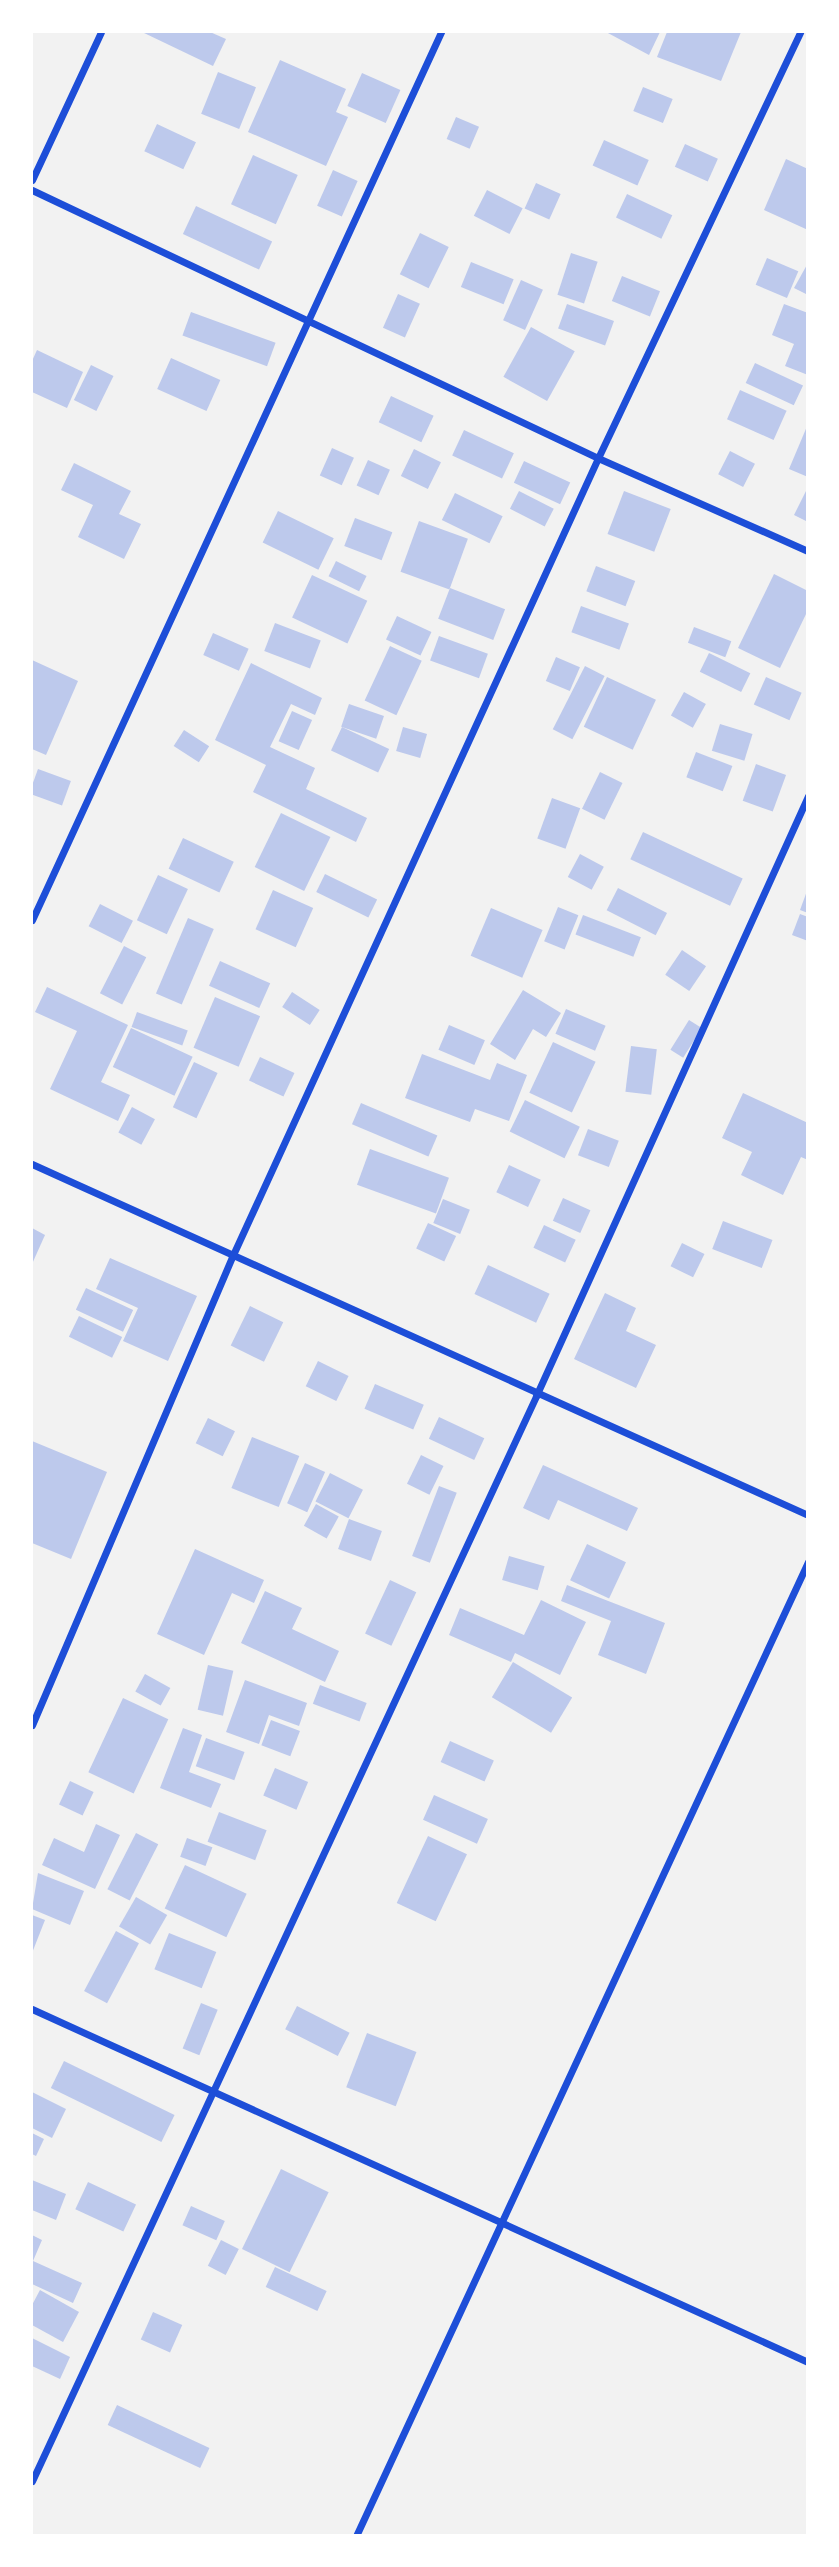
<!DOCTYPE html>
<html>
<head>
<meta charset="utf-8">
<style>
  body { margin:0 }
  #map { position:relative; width:839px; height:2567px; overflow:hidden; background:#f2f2f2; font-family:"Noto Serif",serif }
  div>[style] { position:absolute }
  .building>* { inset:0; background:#bdc9ec; transform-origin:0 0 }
  .minor>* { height:7px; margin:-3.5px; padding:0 3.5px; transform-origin:3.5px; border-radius:3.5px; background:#1d4ed8 }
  span { translate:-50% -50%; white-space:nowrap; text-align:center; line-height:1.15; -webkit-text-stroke:5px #fff; paint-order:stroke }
  .frame { position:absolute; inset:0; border:33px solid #fff; pointer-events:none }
</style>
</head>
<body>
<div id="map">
  <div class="building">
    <i style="clip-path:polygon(142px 32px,210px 32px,226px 39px,213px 66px)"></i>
    <i style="clip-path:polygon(606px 32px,660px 32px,649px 55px)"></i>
    <i style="clip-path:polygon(667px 32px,741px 32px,721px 81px,657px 57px)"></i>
    <i style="clip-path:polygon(280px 60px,346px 89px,336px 112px,348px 117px,326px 166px,248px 132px)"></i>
    <i style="left:218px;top:72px;width:41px;height:45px;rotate:22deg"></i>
    <i style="left:362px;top:73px;width:42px;height:36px;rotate:24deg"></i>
    <i style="left:643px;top:87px;width:32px;height:26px;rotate:22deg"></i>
    <i style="left:456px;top:117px;width:25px;height:24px;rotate:23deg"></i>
    <i style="left:157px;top:124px;width:43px;height:30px;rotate:25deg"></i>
    <i style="left:604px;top:140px;width:49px;height:28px;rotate:24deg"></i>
    <i style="left:685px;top:144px;width:36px;height:25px;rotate:24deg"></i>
    <i style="left:253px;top:155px;width:49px;height:54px;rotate:24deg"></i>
    <i style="clip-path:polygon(786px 159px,808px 169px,808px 230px,764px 210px)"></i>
    <i style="left:333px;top:170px;width:27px;height:39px;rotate:24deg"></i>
    <i style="left:536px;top:183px;width:27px;height:28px;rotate:24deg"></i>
    <i style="left:487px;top:190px;width:40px;height:29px;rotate:27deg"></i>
    <i style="left:627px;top:194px;width:50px;height:26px;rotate:25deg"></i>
    <i style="left:196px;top:206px;width:84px;height:31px;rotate:25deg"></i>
    <i style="left:420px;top:233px;width:32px;height:46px;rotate:26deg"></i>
    <i style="left:571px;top:253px;width:28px;height:44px;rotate:18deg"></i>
    <i style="left:767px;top:258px;width:34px;height:29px;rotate:23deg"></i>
    <i style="left:471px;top:262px;width:46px;height:27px;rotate:22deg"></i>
    <i style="clip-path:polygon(808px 263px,808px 295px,794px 288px)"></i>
    <i style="left:622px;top:276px;width:41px;height:27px;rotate:22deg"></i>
    <i style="left:521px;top:280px;width:24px;height:44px;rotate:24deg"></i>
    <i style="left:398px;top:294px;width:24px;height:37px;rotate:24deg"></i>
    <i style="left:567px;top:304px;width:50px;height:26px;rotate:20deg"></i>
    <i style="clip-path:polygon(784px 304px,808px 313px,808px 375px,785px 366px,794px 344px,772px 335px)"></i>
    <i style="left:191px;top:312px;width:90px;height:25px;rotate:20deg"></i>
    <i style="left:531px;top:327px;width:50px;height:57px;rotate:29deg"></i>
    <i style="clip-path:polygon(37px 350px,83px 372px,67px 408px,32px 392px,32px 361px)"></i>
    <i style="left:171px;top:358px;width:54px;height:34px;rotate:24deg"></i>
    <i style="left:755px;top:363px;width:53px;height:22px;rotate:25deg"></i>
    <i style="left:91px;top:365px;width:25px;height:39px;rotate:26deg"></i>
    <i style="left:740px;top:390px;width:51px;height:32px;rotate:24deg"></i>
    <i style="left:391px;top:396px;width:47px;height:29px;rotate:25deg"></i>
    <i style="clip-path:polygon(808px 424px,808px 477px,789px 469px)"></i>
    <i style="left:464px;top:430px;width:55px;height:28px;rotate:25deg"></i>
    <i style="left:332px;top:448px;width:24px;height:30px;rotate:24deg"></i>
    <i style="left:414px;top:449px;width:30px;height:30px;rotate:26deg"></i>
    <i style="left:730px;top:451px;width:28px;height:26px;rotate:27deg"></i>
    <i style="left:368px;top:460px;width:24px;height:28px;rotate:24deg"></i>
    <i style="left:524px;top:461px;width:51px;height:24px;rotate:25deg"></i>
    <i style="clip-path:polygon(74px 463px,131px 491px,119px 514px,141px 524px,124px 559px,78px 537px,93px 505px,61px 490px)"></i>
    <i style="clip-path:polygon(808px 487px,808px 522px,794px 515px)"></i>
    <i style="left:519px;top:491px;width:39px;height:20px;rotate:27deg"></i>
    <i style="left:624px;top:491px;width:50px;height:46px;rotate:21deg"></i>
    <i style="left:455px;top:493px;width:53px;height:30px;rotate:26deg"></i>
    <i style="left:278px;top:511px;width:62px;height:35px;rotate:26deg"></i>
    <i style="left:355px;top:518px;width:40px;height:30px;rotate:21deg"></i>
    <i style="left:419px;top:521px;width:52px;height:54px;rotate:20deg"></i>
    <i style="left:336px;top:561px;width:34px;height:17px;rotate:26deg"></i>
    <i style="left:596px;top:566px;width:42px;height:27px;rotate:21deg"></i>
    <i style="clip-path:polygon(774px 574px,808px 591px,808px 610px,780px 668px,738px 648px)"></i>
    <i style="left:312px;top:575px;width:61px;height:47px;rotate:25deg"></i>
    <i style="left:450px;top:588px;width:59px;height:33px;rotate:21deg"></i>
    <i style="left:581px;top:606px;width:51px;height:28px;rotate:20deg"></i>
    <i style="left:397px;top:616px;width:38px;height:26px;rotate:25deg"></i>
    <i style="left:275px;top:623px;width:49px;height:30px;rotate:21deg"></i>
    <i style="left:694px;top:627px;width:40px;height:17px;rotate:21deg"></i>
    <i style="left:213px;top:633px;width:39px;height:24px;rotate:24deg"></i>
    <i style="left:439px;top:636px;width:52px;height:26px;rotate:20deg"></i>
    <i style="left:390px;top:646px;width:35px;height:60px;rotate:25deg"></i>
    <i style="left:709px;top:653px;width:46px;height:21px;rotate:26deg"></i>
    <i style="left:556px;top:657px;width:26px;height:26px;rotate:23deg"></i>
    <i style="clip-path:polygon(32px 660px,78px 681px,46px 755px,32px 749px)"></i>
    <i style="clip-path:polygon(251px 663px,322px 698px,315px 715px,291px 704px,270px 747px,315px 768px,306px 789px,367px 818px,356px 842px,253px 792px,266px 765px,215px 740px)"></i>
    <i style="left:585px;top:666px;width:22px;height:71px;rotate:27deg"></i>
    <i style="left:607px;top:677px;width:54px;height:55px;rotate:25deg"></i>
    <i style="left:766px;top:677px;width:39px;height:30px;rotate:24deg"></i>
    <i style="left:684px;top:692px;width:25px;height:27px;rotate:29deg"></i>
    <i style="left:349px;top:704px;width:37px;height:24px;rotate:19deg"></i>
    <i style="left:292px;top:711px;width:22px;height:33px;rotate:24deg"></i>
    <i style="left:720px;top:724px;width:34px;height:28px;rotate:17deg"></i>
    <i style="left:342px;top:727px;width:52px;height:26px;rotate:25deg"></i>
    <i style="left:403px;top:727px;width:25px;height:25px;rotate:16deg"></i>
    <i style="left:184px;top:730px;width:30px;height:19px;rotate:33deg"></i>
    <i style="left:696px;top:752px;width:39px;height:27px;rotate:21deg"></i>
    <i style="left:756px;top:764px;width:32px;height:39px;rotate:20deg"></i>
    <i style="left:38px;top:769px;width:35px;height:26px;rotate:20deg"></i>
    <i style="left:600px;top:772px;width:25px;height:41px;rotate:26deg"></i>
    <i style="left:552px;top:798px;width:30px;height:43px;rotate:20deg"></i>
    <i style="left:281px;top:813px;width:55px;height:60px;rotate:26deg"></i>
    <i style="left:643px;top:832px;width:110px;height:30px;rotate:25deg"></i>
    <i style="left:183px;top:838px;width:56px;height:34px;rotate:25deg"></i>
    <i style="left:580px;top:854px;width:27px;height:26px;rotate:28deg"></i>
    <i style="left:325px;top:874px;width:58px;height:20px;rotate:26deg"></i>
    <i style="left:158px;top:875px;width:33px;height:50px;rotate:25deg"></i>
    <i style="left:618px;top:888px;width:55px;height:25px;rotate:27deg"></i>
    <i style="left:273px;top:890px;width:44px;height:43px;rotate:24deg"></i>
    <i style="clip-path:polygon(807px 891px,808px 891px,808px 913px,800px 910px)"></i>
    <i style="left:100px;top:904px;width:37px;height:25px;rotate:27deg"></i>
    <i style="left:558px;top:907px;width:22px;height:37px;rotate:22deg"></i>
    <i style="left:491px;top:908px;width:56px;height:52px;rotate:23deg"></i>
    <i style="clip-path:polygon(800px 914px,808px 917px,808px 941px,792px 935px)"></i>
    <i style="left:583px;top:915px;width:62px;height:21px;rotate:21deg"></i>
    <i style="left:188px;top:918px;width:28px;height:82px;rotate:23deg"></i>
    <i style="left:124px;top:946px;width:25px;height:53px;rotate:27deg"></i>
    <i style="left:682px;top:950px;width:29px;height:30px;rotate:34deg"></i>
    <i style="left:220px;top:961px;width:55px;height:27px;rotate:24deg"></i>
    <i style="clip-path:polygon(47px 987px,128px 1025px,101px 1082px,130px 1095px,118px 1121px,50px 1089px,77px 1031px,35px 1012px)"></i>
    <i style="clip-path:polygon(523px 990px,561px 1013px,546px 1037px,533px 1029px,515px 1060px,490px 1044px)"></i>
    <i style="left:292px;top:992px;width:33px;height:18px;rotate:33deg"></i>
    <i style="left:215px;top:997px;width:49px;height:55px;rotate:23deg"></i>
    <i style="left:566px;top:1009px;width:43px;height:27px;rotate:23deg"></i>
    <i style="left:137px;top:1012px;width:54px;height:16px;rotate:20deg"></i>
    <i style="left:689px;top:1020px;width:15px;height:35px;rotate:32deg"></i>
    <i style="left:449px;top:1025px;width:39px;height:27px;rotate:23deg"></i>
    <i style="left:131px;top:1028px;width:68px;height:43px;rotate:25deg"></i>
    <i style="left:553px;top:1042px;width:47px;height:56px;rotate:25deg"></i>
    <i style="left:631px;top:1046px;width:26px;height:46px;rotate:7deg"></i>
    <i style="clip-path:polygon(422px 1054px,490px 1080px,497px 1063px,527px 1075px,509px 1121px,475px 1109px,470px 1122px,405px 1098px)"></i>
    <i style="left:260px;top:1057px;width:38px;height:26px;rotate:25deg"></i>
    <i style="left:194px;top:1062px;width:26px;height:50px;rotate:25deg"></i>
    <i style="clip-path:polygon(743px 1093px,808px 1123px,808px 1160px,801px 1157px,783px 1195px,741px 1175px,752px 1152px,722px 1138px)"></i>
    <i style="left:525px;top:1100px;width:61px;height:35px;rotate:26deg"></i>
    <i style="left:361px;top:1103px;width:83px;height:23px;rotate:23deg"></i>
    <i style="left:132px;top:1107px;width:26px;height:29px;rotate:28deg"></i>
    <i style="left:588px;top:1129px;width:33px;height:28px;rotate:21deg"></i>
    <i style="left:370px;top:1149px;width:84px;height:38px;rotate:20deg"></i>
    <i style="left:509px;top:1165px;width:35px;height:30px;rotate:25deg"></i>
    <i style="left:563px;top:1198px;width:30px;height:25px;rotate:24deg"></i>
    <i style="left:443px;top:1199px;width:29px;height:26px;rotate:22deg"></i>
    <i style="left:723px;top:1221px;width:53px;height:30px;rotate:21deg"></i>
    <i style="left:428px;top:1223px;width:31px;height:28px;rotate:25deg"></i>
    <i style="left:544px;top:1225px;width:35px;height:25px;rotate:25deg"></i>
    <i style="clip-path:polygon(32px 1228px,45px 1235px,32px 1264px)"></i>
    <i style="left:682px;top:1243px;width:25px;height:26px;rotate:26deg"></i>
    <i style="clip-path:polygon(110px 1258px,197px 1296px,168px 1361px,123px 1341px,138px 1308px,96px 1289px)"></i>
    <i style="left:488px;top:1265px;width:68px;height:32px;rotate:25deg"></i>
    <i style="left:86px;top:1288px;width:52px;height:24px;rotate:25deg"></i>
    <i style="clip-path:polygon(605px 1293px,636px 1308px,626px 1331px,656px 1345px,636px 1388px,574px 1359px)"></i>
    <i style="left:250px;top:1306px;width:37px;height:44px;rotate:26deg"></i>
    <i style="left:79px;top:1316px;width:48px;height:23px;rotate:26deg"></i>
    <i style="left:318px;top:1361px;width:34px;height:28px;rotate:26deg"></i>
    <i style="left:375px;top:1384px;width:53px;height:27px;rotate:23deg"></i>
    <i style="left:439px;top:1417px;width:50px;height:24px;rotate:25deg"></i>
    <i style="left:208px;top:1418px;width:30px;height:28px;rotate:26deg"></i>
    <i style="left:252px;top:1437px;width:51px;height:55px;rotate:22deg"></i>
    <i style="clip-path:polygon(32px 1441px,107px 1472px,71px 1559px,32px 1543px)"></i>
    <i style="left:421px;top:1455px;width:25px;height:32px;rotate:26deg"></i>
    <i style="left:305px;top:1463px;width:22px;height:44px;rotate:24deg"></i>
    <i style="clip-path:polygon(543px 1465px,638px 1508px,627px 1531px,558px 1500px,549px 1520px,523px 1508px)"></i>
    <i style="left:330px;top:1473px;width:37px;height:32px;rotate:27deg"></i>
    <i style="left:439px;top:1486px;width:19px;height:75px;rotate:21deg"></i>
    <i style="left:316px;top:1504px;width:26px;height:25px;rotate:29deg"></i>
    <i style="left:349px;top:1519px;width:35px;height:32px;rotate:20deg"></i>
    <i style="left:587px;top:1544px;width:43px;height:40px;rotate:25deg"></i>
    <i style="clip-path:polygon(195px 1549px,264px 1580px,254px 1603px,232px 1593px,204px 1655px,157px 1634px)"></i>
    <i style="left:509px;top:1556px;width:37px;height:25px;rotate:16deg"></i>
    <i style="left:390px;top:1580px;width:29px;height:59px;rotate:25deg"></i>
    <i style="clip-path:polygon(567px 1585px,665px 1623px,646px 1674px,598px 1655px,611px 1621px,561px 1601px)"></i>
    <i style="clip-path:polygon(265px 1591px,302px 1608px,292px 1629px,339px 1651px,325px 1682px,241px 1643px)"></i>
    <i style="clip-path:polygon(541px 1600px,586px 1622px,560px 1675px,515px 1653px,511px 1662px,449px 1635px,460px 1608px,524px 1635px)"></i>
    <i style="left:513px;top:1662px;width:69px;height:41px;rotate:31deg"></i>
    <i style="left:208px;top:1665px;width:26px;height:46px;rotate:13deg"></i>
    <i style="left:145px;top:1674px;width:29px;height:20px;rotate:29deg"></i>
    <i style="clip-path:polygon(245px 1680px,307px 1703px,299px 1726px,269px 1715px,259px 1744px,226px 1732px)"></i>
    <i style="left:320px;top:1685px;width:50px;height:20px;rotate:21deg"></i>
    <i style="left:123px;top:1698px;width:50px;height:82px;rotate:25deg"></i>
    <i style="left:271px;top:1720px;width:31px;height:27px;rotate:21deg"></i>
    <i style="clip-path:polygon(183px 1728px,202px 1735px,189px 1772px,221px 1784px,211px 1808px,160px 1788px)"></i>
    <i style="left:206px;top:1738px;width:41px;height:30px;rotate:20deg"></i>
    <i style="left:450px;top:1741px;width:48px;height:23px;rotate:24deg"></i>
    <i style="left:275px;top:1768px;width:36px;height:30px;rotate:23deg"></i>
    <i style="left:70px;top:1781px;width:26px;height:26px;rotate:25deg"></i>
    <i style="left:434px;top:1795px;width:59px;height:27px;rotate:24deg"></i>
    <i style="left:219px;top:1812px;width:51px;height:32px;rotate:21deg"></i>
    <i style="clip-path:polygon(96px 1824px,120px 1835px,95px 1889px,42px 1865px,54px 1838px,84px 1852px)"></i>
    <i style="left:136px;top:1833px;width:25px;height:63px;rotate:27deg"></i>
    <i style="left:428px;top:1836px;width:43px;height:74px;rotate:25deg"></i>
    <i style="left:187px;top:1838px;width:27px;height:20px;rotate:20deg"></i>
    <i style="left:185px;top:1865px;width:68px;height:48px;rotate:25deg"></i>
    <i style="clip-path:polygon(38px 1873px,84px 1891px,70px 1925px,32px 1909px)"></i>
    <i style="left:136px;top:1897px;width:36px;height:34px;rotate:30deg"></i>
    <i style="clip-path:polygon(32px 1915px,45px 1920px,32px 1953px)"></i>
    <i style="left:116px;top:1931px;width:26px;height:68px;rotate:28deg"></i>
    <i style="left:169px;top:1933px;width:51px;height:39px;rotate:22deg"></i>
    <i style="left:201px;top:2003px;width:18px;height:49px;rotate:22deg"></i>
    <i style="left:297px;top:2006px;width:59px;height:26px;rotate:27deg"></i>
    <i style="left:367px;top:2033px;width:53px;height:58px;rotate:21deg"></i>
    <i style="left:64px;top:2061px;width:123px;height:30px;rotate:26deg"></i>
    <i style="clip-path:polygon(32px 2092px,66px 2109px,52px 2138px,32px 2128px)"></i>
    <i style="clip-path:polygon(32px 2133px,44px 2139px,36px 2156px,32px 2154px)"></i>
    <i style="left:281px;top:2169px;width:53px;height:89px;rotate:26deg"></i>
    <i style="clip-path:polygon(32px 2180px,66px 2194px,56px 2220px,32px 2210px)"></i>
    <i style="left:88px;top:2182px;width:53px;height:30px;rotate:25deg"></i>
    <i style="left:191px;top:2206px;width:37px;height:21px;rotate:24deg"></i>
    <i style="clip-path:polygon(32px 2235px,42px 2240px,33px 2261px,82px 2283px,73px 2303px,32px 2284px)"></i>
    <i style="left:221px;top:2240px;width:20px;height:29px;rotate:27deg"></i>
    <i style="left:275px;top:2267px;width:57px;height:22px;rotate:25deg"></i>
    <i style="clip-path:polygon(40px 2290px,79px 2312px,63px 2342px,32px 2325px,32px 2305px)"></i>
    <i style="left:153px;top:2312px;width:32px;height:30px;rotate:24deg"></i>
    <i style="clip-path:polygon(32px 2338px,70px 2357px,60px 2379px,32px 2366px)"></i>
    <i style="left:117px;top:2405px;width:102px;height:22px;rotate:25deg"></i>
  </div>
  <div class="minor">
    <i style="left:32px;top:180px;width:163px;rotate:-65deg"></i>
    <i style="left:32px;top:190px;width:626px;rotate:25.34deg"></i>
    <i style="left:598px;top:458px;width:230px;rotate:23.9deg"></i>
    <i style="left:32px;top:920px;width:978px;rotate:-65.27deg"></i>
    <i style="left:32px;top:1164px;width:852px;rotate:24.34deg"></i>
    <i style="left:32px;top:1725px;width:509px;rotate:-66.86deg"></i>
    <i style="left:232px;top:1257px;width:879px;rotate:-65.39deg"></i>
    <i style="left:598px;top:458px;width:471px;rotate:-64.6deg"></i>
    <i style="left:32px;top:2009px;width:853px;rotate:24.46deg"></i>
    <i style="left:32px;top:2481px;width:1196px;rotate:-65.08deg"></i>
    <i style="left:536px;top:1396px;width:659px;rotate:-65.61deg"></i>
    <i style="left:356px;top:2536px;width:1074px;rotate:-65.11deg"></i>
  </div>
  <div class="frame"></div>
</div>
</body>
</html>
